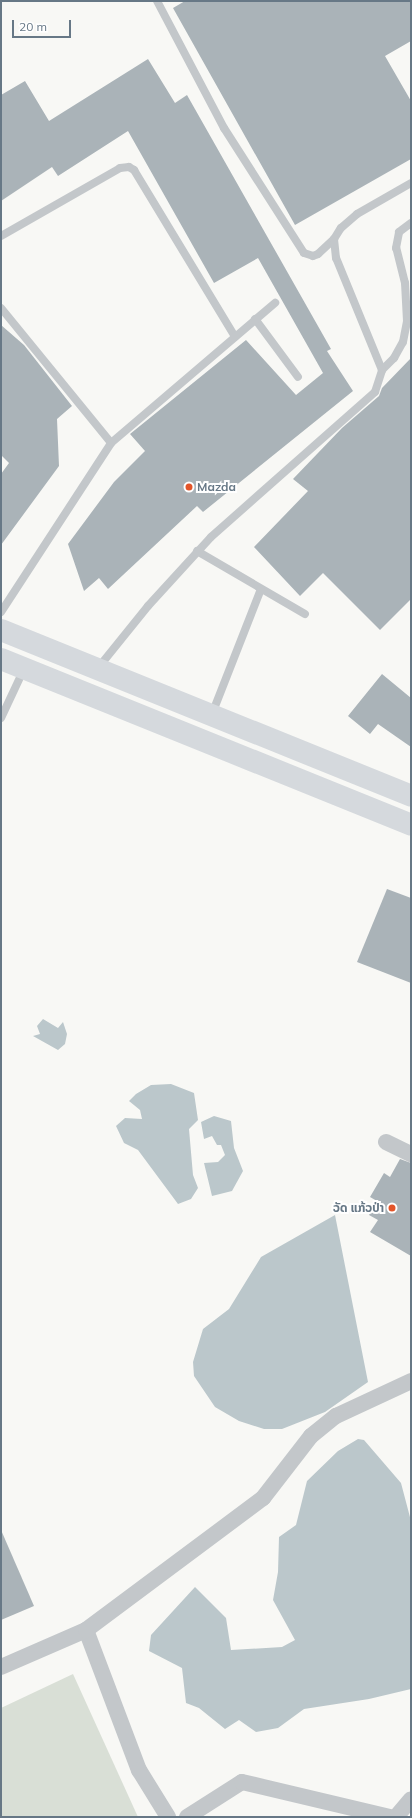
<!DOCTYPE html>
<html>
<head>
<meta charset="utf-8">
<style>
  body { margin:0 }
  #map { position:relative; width:412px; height:1818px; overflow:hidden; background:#f8f8f5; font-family:Mulish,"Noto Sans Lao",sans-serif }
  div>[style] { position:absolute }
  .green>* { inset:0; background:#d9dfd6 }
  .water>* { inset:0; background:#bbc7cb }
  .building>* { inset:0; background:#aab3b8 }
  .lane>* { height:8px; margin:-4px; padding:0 4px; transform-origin:4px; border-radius:4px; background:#c3c7ca }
  .street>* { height:16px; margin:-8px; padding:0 8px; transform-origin:8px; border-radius:8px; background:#c3c7ca }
  .highway>* { height:22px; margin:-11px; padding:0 11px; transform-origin:11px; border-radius:11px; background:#d5d9dd }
  .dots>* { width:11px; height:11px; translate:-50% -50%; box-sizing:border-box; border:2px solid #fff; border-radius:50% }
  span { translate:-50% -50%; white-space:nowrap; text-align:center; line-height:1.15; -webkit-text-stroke:4px #fff; paint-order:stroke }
  .poi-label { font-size:12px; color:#677886; font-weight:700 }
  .left { translate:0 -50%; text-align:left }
  .right { translate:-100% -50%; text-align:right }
  .frame { position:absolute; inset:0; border:2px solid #677886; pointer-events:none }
  .scale { position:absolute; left:12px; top:20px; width:59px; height:18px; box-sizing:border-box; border:2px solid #677886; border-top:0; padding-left:5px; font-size:12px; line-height:14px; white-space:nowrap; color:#677886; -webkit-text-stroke:3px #fff; paint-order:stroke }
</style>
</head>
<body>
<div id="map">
  <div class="green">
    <i style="clip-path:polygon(73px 1674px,138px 1817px,1px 1817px,1px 1708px)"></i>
  </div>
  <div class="water">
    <i style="clip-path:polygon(43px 1019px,58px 1028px,63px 1022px,67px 1034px,65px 1044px,58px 1050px,33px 1036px,40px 1034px,37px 1026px)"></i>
    <i style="clip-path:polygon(171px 1084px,194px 1093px,198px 1120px,189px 1129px,193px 1175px,198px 1188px,191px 1199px,178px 1204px,138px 1150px,124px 1143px,116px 1126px,125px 1118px,142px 1119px,140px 1110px,129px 1101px,136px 1094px,151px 1085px)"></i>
    <i style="clip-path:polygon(214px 1116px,231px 1121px,234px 1148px,243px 1171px,232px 1191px,212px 1196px,204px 1163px,218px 1162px,225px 1155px,221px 1145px,217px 1145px,212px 1136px,204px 1139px,201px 1122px)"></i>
    <i style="clip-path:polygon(335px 1215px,368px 1382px,325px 1412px,282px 1429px,264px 1429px,239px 1421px,215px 1407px,194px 1376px,193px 1362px,203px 1329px,229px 1309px,261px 1257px)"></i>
    <i style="clip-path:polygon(358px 1439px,364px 1440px,401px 1483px,411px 1521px,411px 1689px,369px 1699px,304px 1709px,278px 1728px,256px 1732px,239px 1720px,225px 1729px,199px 1708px,186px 1703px,182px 1668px,149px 1651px,151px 1635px,195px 1587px,226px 1618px,231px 1650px,282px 1647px,295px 1640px,273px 1600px,278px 1572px,279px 1537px,296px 1525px,307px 1481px,338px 1451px)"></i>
  </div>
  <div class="building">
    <i style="clip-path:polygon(185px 1px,411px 1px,411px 41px,385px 56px,411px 101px,411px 159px,295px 225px,173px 8px)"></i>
    <i style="clip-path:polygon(148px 59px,175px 103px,187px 95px,331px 349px,327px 351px,353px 391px,203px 512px,197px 506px,108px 589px,99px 578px,84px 591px,68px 544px,114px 482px,145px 451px,130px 434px,246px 340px,296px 395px,323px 373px,258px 258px,214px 283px,128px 131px,58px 176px,52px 167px,1px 201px,1px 95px,25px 81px,49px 121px)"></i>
    <i style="clip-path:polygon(1px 325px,24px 345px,72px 406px,57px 419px,59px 466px,1px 545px,1px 474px,9px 463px,1px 455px)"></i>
    <i style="clip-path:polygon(411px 358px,411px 599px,380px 630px,323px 573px,300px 596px,254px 547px,308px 491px,293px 479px,342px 428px,379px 396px,382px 388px)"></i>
    <i style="clip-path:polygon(382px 674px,411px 698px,411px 747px,378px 724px,370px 734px,348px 716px)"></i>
    <i style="clip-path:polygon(387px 889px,411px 898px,411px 983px,357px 962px)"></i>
    <i style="clip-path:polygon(400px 1159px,411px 1163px,411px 1256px,370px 1232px,378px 1220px,369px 1215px,377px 1201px,370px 1197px,384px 1173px,390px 1177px)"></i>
    <i style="clip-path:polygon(1px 1530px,34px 1606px,1px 1620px)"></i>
  </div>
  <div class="lane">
    <i style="left:157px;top:1px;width:144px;rotate:62.2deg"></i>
    <i style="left:224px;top:128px;width:148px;rotate:57.4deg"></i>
    <i style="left:304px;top:253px;width:9px;rotate:18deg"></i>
    <i style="left:313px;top:256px;width:5px;rotate:-22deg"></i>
    <i style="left:318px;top:254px;width:22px;rotate:-43deg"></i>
    <i style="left:1px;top:236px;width:137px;rotate:-29.7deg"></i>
    <i style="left:120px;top:168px;width:9px;rotate:-6deg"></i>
    <i style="left:129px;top:167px;width:6px;rotate:31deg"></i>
    <i style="left:134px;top:170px;width:195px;rotate:58.8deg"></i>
    <i style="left:1px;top:308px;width:174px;rotate:50.8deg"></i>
    <i style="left:255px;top:319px;width:72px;rotate:53.4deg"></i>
    <i style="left:382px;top:370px;width:17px;rotate:-45deg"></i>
    <i style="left:394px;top:358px;width:18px;rotate:-61deg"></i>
    <i style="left:403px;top:342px;width:21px;rotate:-79deg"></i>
    <i style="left:407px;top:321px;width:38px;rotate:-93deg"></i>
    <i style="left:405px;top:283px;width:36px;rotate:-104deg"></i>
    <i style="left:396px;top:248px;width:16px;rotate:-79deg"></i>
    <i style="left:399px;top:232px;width:15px;rotate:-37deg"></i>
    <i style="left:197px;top:551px;width:125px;rotate:30.3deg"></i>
    <i style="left:1px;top:612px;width:202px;rotate:-56.9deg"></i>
    <i style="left:111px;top:443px;width:216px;rotate:-40.5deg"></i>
    <i style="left:98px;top:668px;width:80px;rotate:-51.1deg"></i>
    <i style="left:148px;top:606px;width:93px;rotate:-47.6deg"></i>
    <i style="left:211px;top:537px;width:219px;rotate:-41.5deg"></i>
    <i style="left:375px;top:392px;width:23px;rotate:-72deg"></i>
    <i style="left:382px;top:370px;width:121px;rotate:-112.3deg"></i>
    <i style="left:336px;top:258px;width:19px;rotate:-96deg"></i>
    <i style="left:334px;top:239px;width:13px;rotate:-58deg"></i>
    <i style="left:341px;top:228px;width:21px;rotate:-41deg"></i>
    <i style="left:357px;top:214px;width:62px;rotate:-29.9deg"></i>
    <i style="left:212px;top:714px;width:134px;rotate:-68.6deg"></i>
    <i style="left:1px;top:718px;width:54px;rotate:-64.9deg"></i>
  </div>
  <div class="street">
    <i style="left:386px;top:1142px;width:28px;rotate:26deg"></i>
    <i style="left:86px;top:1630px;width:150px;rotate:69.3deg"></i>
    <i style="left:139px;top:1770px;width:55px;rotate:58.3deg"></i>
    <i style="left:1px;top:1667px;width:93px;rotate:-23.5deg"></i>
    <i style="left:86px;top:1630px;width:221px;rotate:-36.7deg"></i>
    <i style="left:263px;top:1498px;width:78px;rotate:-52.3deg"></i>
    <i style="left:311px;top:1436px;width:32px;rotate:-39deg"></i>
    <i style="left:336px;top:1416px;width:83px;rotate:-25deg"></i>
    <i style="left:187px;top:1817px;width:65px;rotate:-32.5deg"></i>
    <i style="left:242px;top:1782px;width:152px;rotate:13.3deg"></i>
    <i style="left:396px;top:1817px;width:23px;rotate:-50deg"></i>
  </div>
  <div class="highway">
    <i style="left:1px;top:630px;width:442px;rotate:22deg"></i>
    <i style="left:1px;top:659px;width:442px;rotate:22deg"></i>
  </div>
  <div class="dots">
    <i style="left:189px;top:487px;background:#e3552a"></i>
    <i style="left:392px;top:1208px;background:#e3552a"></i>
  </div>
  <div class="poi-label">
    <span class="left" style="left:197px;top:487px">Mazda</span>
    <span class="right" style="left:384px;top:1208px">ວັດ ແກ້ວປ່າ</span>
  </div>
  <div class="frame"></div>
  <div class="scale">20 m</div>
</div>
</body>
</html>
